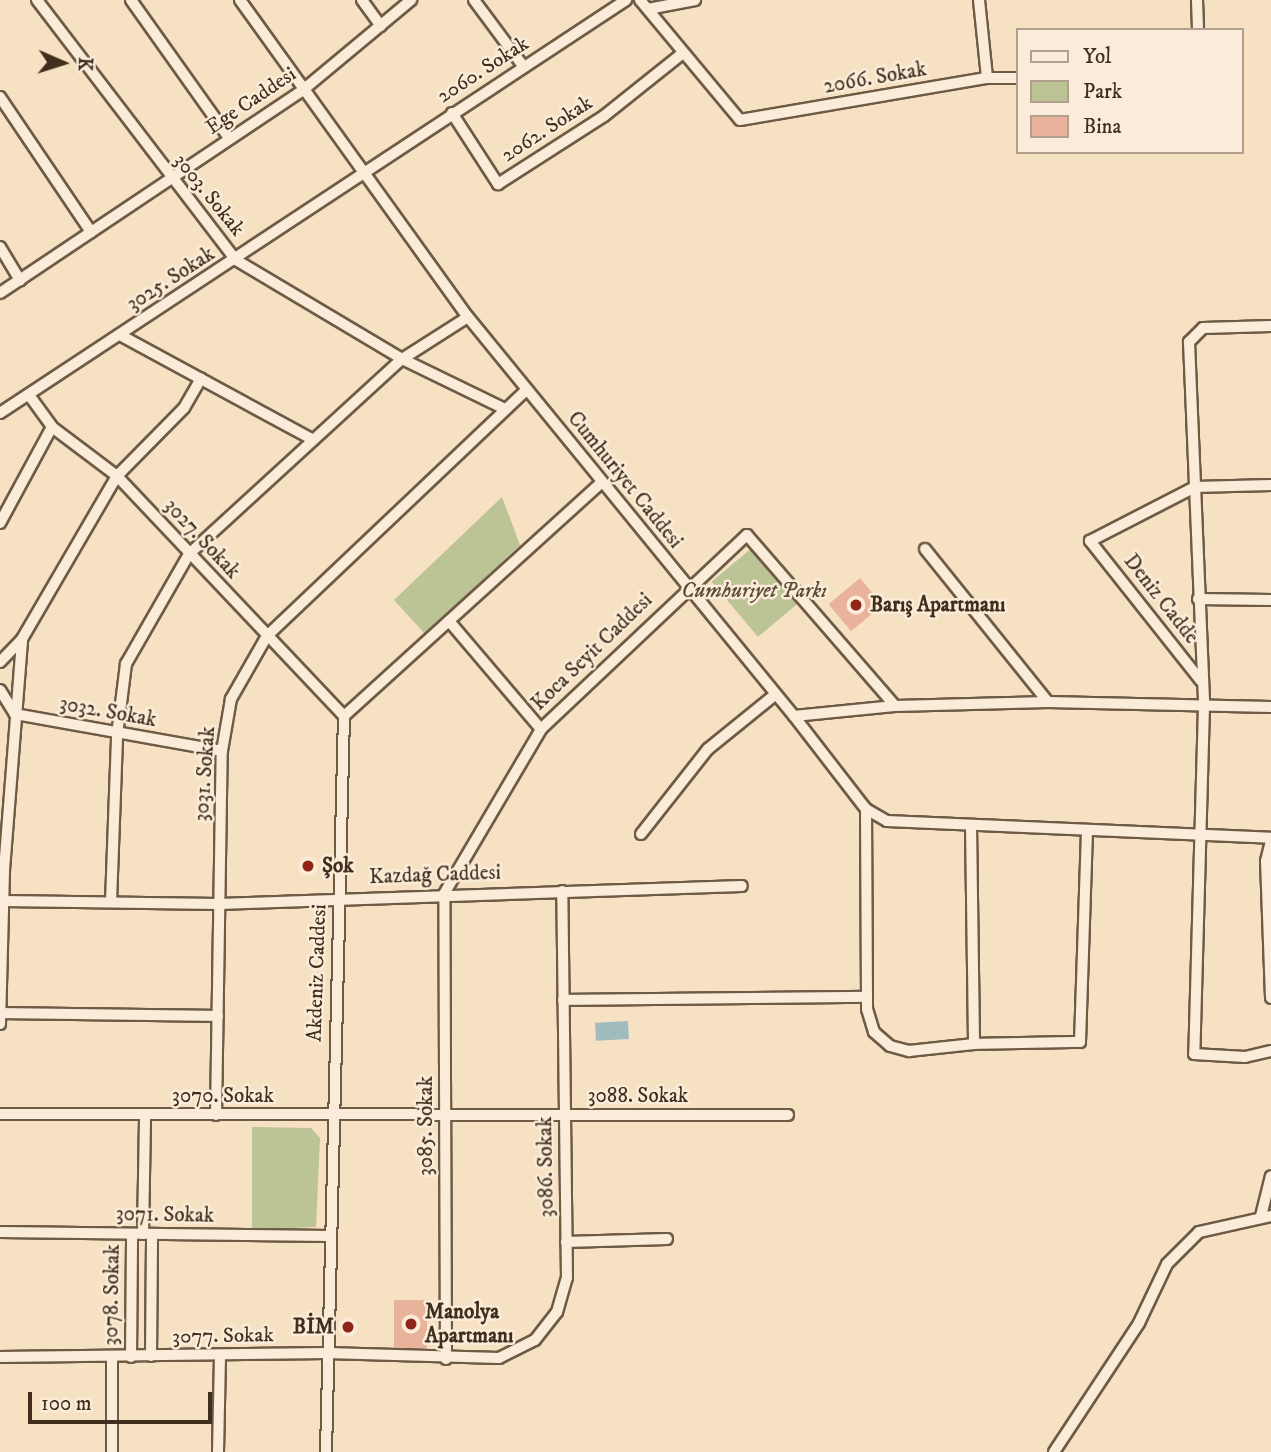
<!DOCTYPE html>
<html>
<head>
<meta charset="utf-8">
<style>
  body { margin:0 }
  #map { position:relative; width:1271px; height:1452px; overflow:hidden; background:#f7e1c3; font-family:"IM FELL DW Pica",serif }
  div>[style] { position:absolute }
  .green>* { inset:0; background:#bcc395; transform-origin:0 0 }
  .water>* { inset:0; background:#a0bbbc; transform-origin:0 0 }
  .building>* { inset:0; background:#e9b29b; transform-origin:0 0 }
  .roads { filter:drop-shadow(2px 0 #6e5b46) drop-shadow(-2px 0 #6e5b46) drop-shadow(0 2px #6e5b46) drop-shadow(0 -2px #6e5b46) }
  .street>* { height:10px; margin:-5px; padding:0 5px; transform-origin:5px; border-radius:5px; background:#faecd8 }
  .dots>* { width:19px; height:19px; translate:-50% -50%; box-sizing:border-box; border:4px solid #faecd8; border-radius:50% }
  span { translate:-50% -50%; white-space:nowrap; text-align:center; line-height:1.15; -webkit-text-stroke:5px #faecd8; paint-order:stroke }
  .street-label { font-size:21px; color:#412e1d }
  .park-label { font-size:21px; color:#5a4c35; font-style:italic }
  .poi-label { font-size:21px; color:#412e1d; font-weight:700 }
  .left { translate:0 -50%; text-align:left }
  .right { translate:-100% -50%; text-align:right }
  .legend { position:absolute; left:1016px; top:28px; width:228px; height:126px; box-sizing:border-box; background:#faecd8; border:2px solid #b0a08d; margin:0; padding:9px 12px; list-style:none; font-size:21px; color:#412e1d }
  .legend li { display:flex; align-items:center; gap:14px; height:35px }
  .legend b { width:35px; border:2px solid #b0a08d }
  .north { position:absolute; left:28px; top:28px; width:70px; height:70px; -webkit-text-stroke:5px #faecd8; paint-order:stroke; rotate:93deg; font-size:19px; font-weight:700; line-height:28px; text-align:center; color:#412e1d }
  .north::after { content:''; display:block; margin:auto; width:24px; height:32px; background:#412e1d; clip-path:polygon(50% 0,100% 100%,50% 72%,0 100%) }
  .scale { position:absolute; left:28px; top:1392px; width:184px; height:32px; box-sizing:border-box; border:4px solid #412e1d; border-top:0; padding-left:9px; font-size:21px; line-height:24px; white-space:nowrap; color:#412e1d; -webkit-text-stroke:5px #faecd8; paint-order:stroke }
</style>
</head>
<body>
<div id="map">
  <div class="green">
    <i style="clip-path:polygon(502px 497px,520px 545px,425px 634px,394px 600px)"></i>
    <i style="left:753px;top:547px;width:72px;height:54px;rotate:50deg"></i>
    <i style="clip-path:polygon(252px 1127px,311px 1128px,320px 1138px,316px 1227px,252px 1230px)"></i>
  </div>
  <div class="water">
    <i style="left:628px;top:1021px;width:18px;height:33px;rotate:87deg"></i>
  </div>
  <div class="building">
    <i style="left:860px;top:578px;width:35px;height:41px;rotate:50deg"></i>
    <i style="left:394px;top:1300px;width:33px;height:48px"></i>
  </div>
  <div class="roads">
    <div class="street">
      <i style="left:37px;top:0;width:327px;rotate:52.6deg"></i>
      <i style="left:236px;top:260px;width:193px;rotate:30.8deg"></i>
      <i style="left:402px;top:359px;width:114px;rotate:25.9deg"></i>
      <i style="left:131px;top:0;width:169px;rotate:54.6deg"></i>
      <i style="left:240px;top:0;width:390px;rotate:54.3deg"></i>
      <i style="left:468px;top:317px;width:515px;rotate:50.75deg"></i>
      <i style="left:794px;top:716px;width:101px;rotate:-5.7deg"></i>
      <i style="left:895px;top:706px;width:153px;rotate:-1.5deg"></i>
      <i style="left:1048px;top:702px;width:223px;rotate:1.3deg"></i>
      <i style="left:362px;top:0;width:32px;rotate:54deg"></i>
      <i style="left:474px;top:0;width:82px;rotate:53.4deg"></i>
      <i style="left:640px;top:0;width:156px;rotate:50.2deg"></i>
      <i style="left:740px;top:120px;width:251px;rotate:-9.7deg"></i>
      <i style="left:987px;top:78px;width:30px"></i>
      <i style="left:979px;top:0;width:78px;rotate:84.1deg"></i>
      <i style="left:1197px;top:0;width:30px;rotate:88deg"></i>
      <i style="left:648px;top:9px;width:48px;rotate:-10.8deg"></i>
      <i style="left:0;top:97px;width:163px;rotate:56deg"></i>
      <i style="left:452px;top:113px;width:85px;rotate:57.1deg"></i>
      <i style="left:498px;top:184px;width:126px;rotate:-32.7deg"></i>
      <i style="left:604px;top:116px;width:101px;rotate:-38.6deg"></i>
      <i style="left:0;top:247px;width:39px;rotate:59deg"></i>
      <i style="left:0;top:293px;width:365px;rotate:-33.8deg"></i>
      <i style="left:303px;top:90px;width:141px;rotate:-39.8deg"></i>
      <i style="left:1271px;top:326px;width:68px;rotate:178.3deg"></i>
      <i style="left:1203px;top:328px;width:20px;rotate:135deg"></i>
      <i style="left:1189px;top:342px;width:364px;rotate:87.6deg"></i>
      <i style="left:1204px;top:706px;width:348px;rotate:91.6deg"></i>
      <i style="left:1194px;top:1054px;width:51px;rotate:3.4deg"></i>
      <i style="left:1245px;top:1057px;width:27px;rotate:-13deg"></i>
      <i style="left:120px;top:335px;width:220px;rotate:28.5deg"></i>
      <i style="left:29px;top:395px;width:39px;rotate:54deg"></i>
      <i style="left:52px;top:427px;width:81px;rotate:37deg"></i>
      <i style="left:117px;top:476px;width:330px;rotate:46.6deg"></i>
      <i style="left:0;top:413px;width:750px;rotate:-33.41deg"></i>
      <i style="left:0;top:523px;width:109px;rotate:-61.6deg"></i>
      <i style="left:925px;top:549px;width:196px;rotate:51.2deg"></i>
      <i style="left:1198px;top:599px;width:73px;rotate:0.8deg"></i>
      <i style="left:449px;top:621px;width:142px;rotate:49.6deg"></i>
      <i style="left:0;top:662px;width:32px;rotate:-46deg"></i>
      <i style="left:22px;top:639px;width:189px;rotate:-59.8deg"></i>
      <i style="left:117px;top:476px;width:95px;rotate:-45.4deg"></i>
      <i style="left:184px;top:408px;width:34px;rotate:-60deg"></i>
      <i style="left:1201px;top:681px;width:179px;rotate:-128.4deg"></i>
      <i style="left:1090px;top:541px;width:118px;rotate:-27.2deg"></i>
      <i style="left:1195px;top:487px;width:76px;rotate:-1.5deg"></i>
      <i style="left:0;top:690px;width:28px;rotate:58deg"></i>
      <i style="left:15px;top:714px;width:210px;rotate:10.1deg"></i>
      <i style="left:794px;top:716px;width:118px;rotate:52.3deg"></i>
      <i style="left:866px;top:809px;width:24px;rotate:30deg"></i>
      <i style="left:887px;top:821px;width:384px;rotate:2.5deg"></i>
      <i style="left:866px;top:809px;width:200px;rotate:89.7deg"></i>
      <i style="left:867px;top:1009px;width:24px;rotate:73deg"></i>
      <i style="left:874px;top:1032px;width:21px;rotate:41deg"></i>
      <i style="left:890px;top:1046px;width:20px;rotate:15deg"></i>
      <i style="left:909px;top:1051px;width:65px;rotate:-6.1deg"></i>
      <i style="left:971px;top:825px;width:219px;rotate:89.2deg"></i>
      <i style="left:974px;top:1044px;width:106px;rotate:-1.1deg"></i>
      <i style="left:1080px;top:1042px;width:212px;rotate:-88.1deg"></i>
      <i style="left:641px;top:834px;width:108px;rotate:-51.8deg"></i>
      <i style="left:708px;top:749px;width:87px;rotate:-39deg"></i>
      <i style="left:1271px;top:841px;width:21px;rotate:104deg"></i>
      <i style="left:1266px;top:861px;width:137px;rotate:87.9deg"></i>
      <i style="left:3px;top:901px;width:216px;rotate:0.8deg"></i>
      <i style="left:219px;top:904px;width:523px;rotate:-1.97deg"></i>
      <i style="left:111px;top:902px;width:167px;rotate:-87.9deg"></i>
      <i style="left:117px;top:735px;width:72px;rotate:-82.8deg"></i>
      <i style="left:126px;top:664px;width:127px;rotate:-60.2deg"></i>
      <i style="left:189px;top:554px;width:289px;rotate:-42.5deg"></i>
      <i style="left:402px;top:359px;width:78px;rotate:-32.5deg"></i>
      <i style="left:563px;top:1000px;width:304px;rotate:-0.6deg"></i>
      <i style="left:0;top:1013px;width:218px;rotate:0.8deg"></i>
      <i style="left:0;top:1024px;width:154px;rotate:-88.5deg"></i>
      <i style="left:4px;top:870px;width:232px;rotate:-85.5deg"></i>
      <i style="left:0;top:1114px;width:788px;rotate:0.07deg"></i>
      <i style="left:216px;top:1115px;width:364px;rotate:-89.1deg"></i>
      <i style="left:222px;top:751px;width:53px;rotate:-80.2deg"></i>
      <i style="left:231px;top:699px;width:73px;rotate:-60.3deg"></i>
      <i style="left:267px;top:636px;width:357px;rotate:-43.5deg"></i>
      <i style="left:1261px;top:1216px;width:41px;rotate:-76deg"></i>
      <i style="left:0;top:1232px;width:329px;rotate:0.7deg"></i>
      <i style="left:143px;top:1234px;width:119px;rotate:-89deg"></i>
      <i style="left:566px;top:1242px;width:101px;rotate:-1.7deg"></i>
      <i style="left:151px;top:1356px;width:121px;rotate:-89.5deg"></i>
      <i style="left:0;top:1357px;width:327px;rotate:-0.7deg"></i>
      <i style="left:327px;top:1353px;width:172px;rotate:1.7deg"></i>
      <i style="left:499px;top:1358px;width:40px;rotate:-26.6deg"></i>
      <i style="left:535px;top:1340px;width:36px;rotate:-52deg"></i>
      <i style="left:557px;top:1312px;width:35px;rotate:-74deg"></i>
      <i style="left:567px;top:1278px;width:387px;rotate:-90.7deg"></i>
      <i style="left:131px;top:1357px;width:123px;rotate:-89.5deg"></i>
      <i style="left:446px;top:1359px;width:465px;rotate:-90.2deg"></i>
      <i style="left:444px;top:894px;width:191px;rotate:-59.5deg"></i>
      <i style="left:541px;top:729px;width:283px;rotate:-43.3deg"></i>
      <i style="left:747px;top:535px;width:226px;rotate:49.1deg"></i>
      <i style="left:112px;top:1452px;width:95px;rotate:-90deg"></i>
      <i style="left:218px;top:1452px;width:97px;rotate:-88.8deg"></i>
      <i style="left:326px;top:1452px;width:736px;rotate:-88.6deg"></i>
      <i style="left:344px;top:716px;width:347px;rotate:-42.2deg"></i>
      <i style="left:1054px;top:1452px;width:154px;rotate:-56.6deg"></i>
      <i style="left:1139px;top:1323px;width:65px;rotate:-64.6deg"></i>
      <i style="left:1167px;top:1264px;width:45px;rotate:-45deg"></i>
      <i style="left:1199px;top:1232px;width:74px;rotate:-12.5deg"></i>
    </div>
  </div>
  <div class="dots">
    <i style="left:856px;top:605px;background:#8f2418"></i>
    <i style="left:308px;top:866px;background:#8f2418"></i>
    <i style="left:411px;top:1324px;background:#8f2418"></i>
    <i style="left:348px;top:1327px;background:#8f2418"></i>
  </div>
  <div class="street-label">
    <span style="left:483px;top:70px;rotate:-33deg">2060. Sokak</span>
    <span style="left:875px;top:78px;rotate:-10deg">2066. Sokak</span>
    <span style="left:251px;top:101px;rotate:-34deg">Ege Caddesi</span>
    <span style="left:547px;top:129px;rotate:-33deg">2062. Sokak</span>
    <span style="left:209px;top:195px;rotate:51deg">3003. Sokak</span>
    <span style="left:171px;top:279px;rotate:-33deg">3025. Sokak</span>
    <span style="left:625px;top:480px;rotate:51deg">Cumhuriyet Caddesi</span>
    <span style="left:202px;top:539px;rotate:47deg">3027. Sokak</span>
    <span style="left:1161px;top:599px;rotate:52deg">Deniz Cadde</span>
    <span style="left:592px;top:652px;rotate:-44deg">Koca Seyit Caddesi</span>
    <span style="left:108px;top:712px;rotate:10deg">3032. Sokak</span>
    <span style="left:205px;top:774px;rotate:-86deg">3031. Sokak</span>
    <span style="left:435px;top:875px;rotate:-2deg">Kazdağ Caddesi</span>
    <span style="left:317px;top:973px;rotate:-88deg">Akdeniz Caddesi</span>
    <span style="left:223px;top:1096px">3070. Sokak</span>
    <span style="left:638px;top:1096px">3088. Sokak</span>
    <span style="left:426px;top:1126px;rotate:-90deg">3085. Sokak</span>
    <span style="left:546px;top:1167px;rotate:-91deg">3086. Sokak</span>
    <span style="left:165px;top:1215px;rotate:1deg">3071. Sokak</span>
    <span style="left:112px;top:1295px;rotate:-89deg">3078. Sokak</span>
    <span style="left:223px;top:1336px;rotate:-1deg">3077. Sokak</span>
  </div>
  <div class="park-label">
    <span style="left:754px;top:591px">Cumhuriyet Parkı</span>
  </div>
  <div class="poi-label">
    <span class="left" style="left:870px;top:605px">Barış Apartmanı</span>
    <span class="left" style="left:322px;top:866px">Şok</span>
    <span class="left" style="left:425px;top:1324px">Manolya<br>Apartmanı</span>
    <span class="right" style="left:334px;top:1327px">BİM</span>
  </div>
  <ul class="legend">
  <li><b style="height:9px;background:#faecd8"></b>Yol</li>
  <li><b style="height:19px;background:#bcc395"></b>Park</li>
  <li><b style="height:19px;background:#e9b29b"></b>Bina</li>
  </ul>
  <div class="north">K</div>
  <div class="scale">100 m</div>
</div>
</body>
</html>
